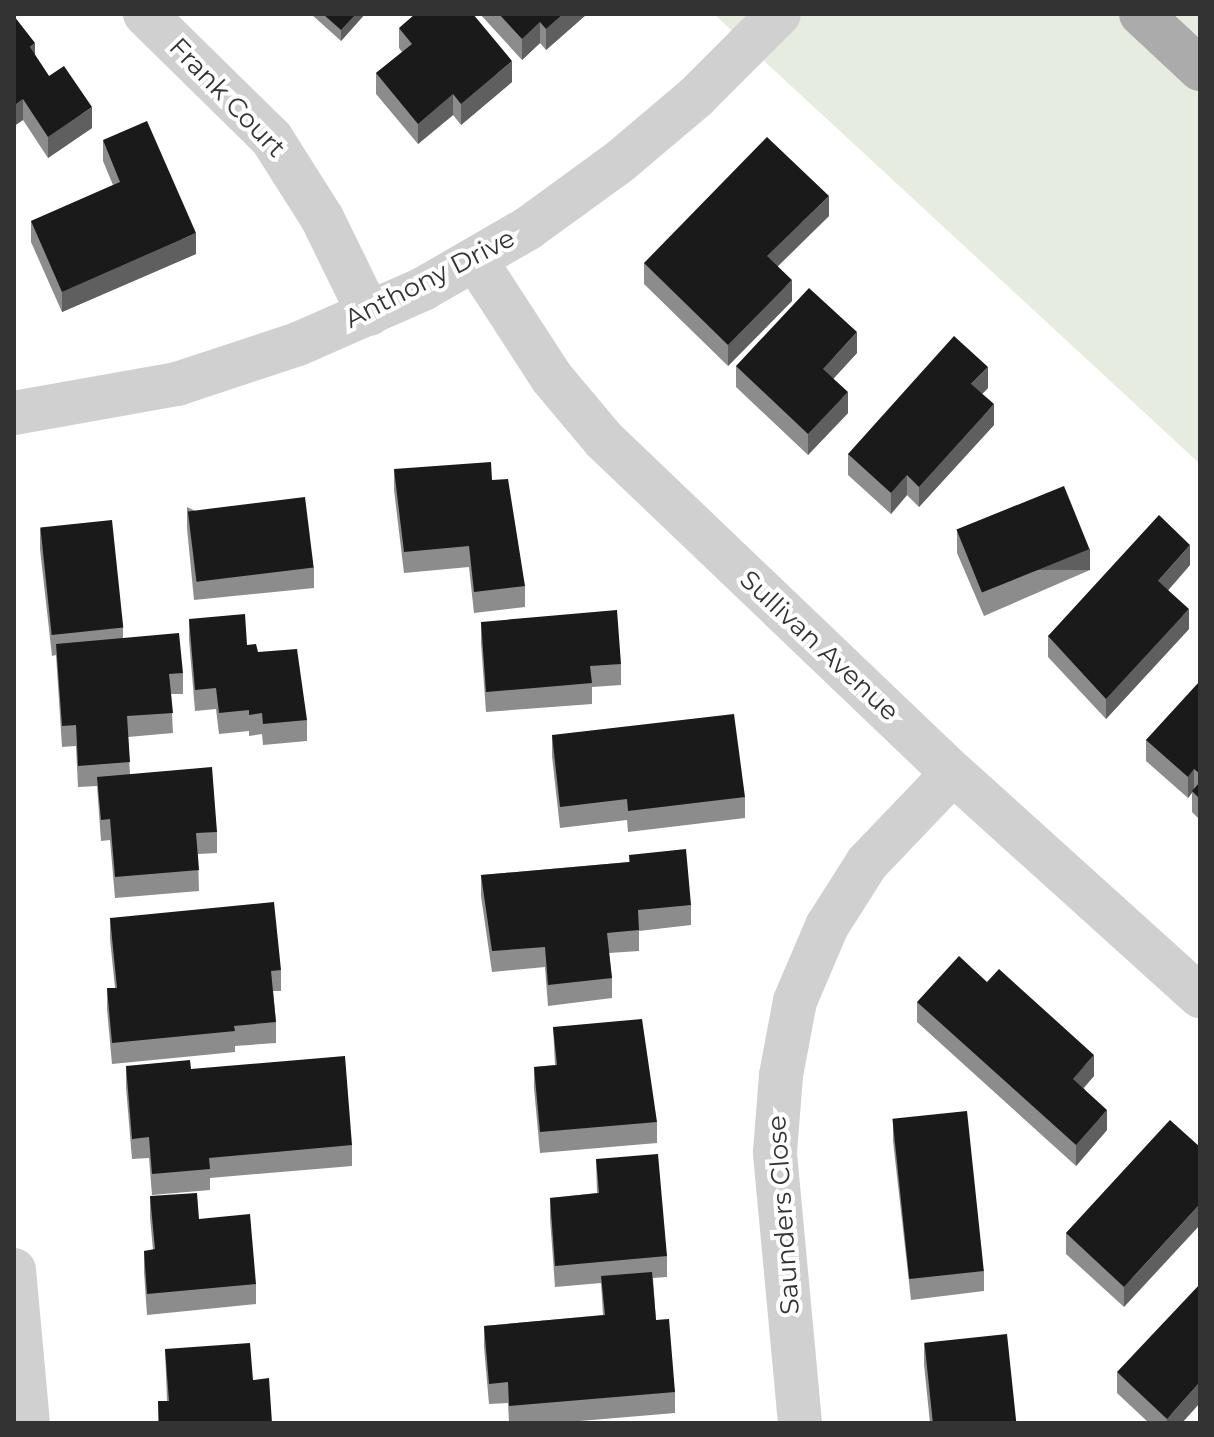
<!DOCTYPE html>
<html>
<head>
<meta charset="utf-8">
<style>
  body { margin:0 }
  #map { position:relative; width:1214px; height:1437px; overflow:hidden; background:#fff; font-family:Montserrat,sans-serif }
  div>[style] { position:absolute }
  .green>* { inset:0; background:#e6ecdf }
  .minor>* { height:44px; margin:-22px; padding:0 22px; transform-origin:22px; border-radius:22px; background:#d0d0d0 }
  .major>* { height:44px; margin:-22px; padding:0 22px; transform-origin:22px; border-radius:22px; background:#ababab }
  .wall>* { inset:0; background:#8c8c8c }
  .shaded-wall>* { inset:0; background:#5f5f5f; transform-origin:0 0 }
  .building>* { inset:0; background:#1a1a1a; transform-origin:0 0 }
  span { translate:-50% -50%; white-space:nowrap; text-align:center; line-height:1.15; -webkit-text-stroke:8px #fff; paint-order:stroke }
  .street-label { font-size:26px; color:#333 }
  .frame { position:absolute; inset:0; border:16px solid #333; pointer-events:none }
</style>
</head>
<body>
<div id="map">
  <div class="green">
    <i style="clip-path:polygon(714px 14px,1200px 14px,1200px 464px,748px 46px)"></i>
  </div>
  <div class="minor">
    <i style="left:145px;top:14px;width:178px;rotate:44.5deg"></i>
    <i style="left:272px;top:139px;width:93px;rotate:57.7deg"></i>
    <i style="left:322px;top:218px;width:107px;rotate:63.9deg"></i>
    <i style="left:476px;top:261px;width:140px;rotate:57deg"></i>
    <i style="left:552px;top:378px;width:81px;rotate:50deg"></i>
    <i style="left:604px;top:440px;width:482px;rotate:43.7deg"></i>
    <i style="left:953px;top:773px;width:333px;rotate:42.1deg"></i>
    <i style="left:14px;top:413px;width:166px;rotate:-10.1deg"></i>
    <i style="left:177px;top:384px;width:127px;rotate:-18.3deg"></i>
    <i style="left:298px;top:344px;width:137px;rotate:-23.7deg"></i>
    <i style="left:423px;top:289px;width:120px;rotate:-30deg"></i>
    <i style="left:527px;top:229px;width:112px;rotate:-36deg"></i>
    <i style="left:618px;top:163px;width:102px;rotate:-40.2deg"></i>
    <i style="left:696px;top:97px;width:117px;rotate:-45deg"></i>
    <i style="left:14px;top:1270px;width:154px;rotate:84.8deg"></i>
    <i style="left:800px;top:1423px;width:272px;rotate:-95.3deg"></i>
    <i style="left:775px;top:1152px;width:77px;rotate:-85.5deg"></i>
    <i style="left:781px;top:1075px;width:75px;rotate:-79.3deg"></i>
    <i style="left:795px;top:1001px;width:82px;rotate:-66.9deg"></i>
    <i style="left:827px;top:926px;width:75px;rotate:-57.6deg"></i>
    <i style="left:867px;top:863px;width:124px;rotate:-46.3deg"></i>
  </div>
  <div class="major">
    <i style="left:1141px;top:14px;width:81px;rotate:43deg"></i>
  </div>
  <div class="wall">
    <i style="clip-path:polygon(311px 14px,365px 14px,341px 41px)"></i>
    <i style="clip-path:polygon(480px 14px,587px 14px,546px 50px,540px 43px,522px 60px)"></i>
    <i style="clip-path:polygon(399px 28px,512px 82px,461px 125px,453px 115px,418px 144px,376px 94px,376px 73px,402px 52px,399px 48px)"></i>
    <i style="clip-path:polygon(35px 55px,49px 76px,92px 128px,48px 158px,23px 120px,14px 126px)"></i>
    <i style="clip-path:polygon(103px 140px,196px 254px,62px 312px,31px 242px,31px 221px,113px 185px,103px 161px)"></i>
    <i style="clip-path:polygon(829px 216px,777px 266px,792px 301px,728px 366px,644px 284px,644px 263px)"></i>
    <i style="clip-path:polygon(857px 353px,833px 379px,848px 413px,808px 455px,736px 387px,736px 366px)"></i>
    <i style="clip-path:polygon(988px 388px,982px 394px,994px 425px,919px 507px,907px 495px,891px 514px,848px 475px,848px 454px)"></i>
    <i style="clip-path:polygon(394px 469px,492px 480px,525px 586px,525px 607px,474px 613px,469px 567px,404px 573px,394px 490px)"></i>
    <i style="clip-path:polygon(187px 507px,314px 567px,314px 588px,194px 600px,187px 528px)"></i>
    <i style="clip-path:polygon(40px 528px,123px 627px,123px 638px,183px 673px,183px 694px,171px 694px,173px 733px,128px 737px,130px 774px,217px 832px,217px 853px,198px 854px,199px 891px,115px 898px,110px 840px,101px 841px,97px 786px,78px 787px,76px 746px,62px 747px,56px 655px,52px 656px,40px 549px)"></i>
    <i style="clip-path:polygon(957px 532px,1090px 570px,984px 616px,957px 553px)"></i>
    <i style="clip-path:polygon(1190px 565px,1168px 590px,1189px 629px,1106px 719px,1048px 657px,1048px 636px)"></i>
    <i style="clip-path:polygon(189px 619px,247px 645px,258px 652px,307px 720px,307px 741px,263px 745px,262px 734px,249px 736px,249px 731px,219px 734px,216px 709px,195px 711px,189px 639px)"></i>
    <i style="clip-path:polygon(481px 622px,621px 664px,621px 685px,592px 687px,592px 704px,486px 712px,481px 643px)"></i>
    <i style="clip-path:polygon(1200px 681px,1200px 820px,1192px 812px,1192px 793px,1188px 798px,1146px 761px,1146px 740px)"></i>
    <i style="clip-path:polygon(552px 735px,745px 797px,745px 818px,628px 832px,627px 820px,560px 828px,552px 756px)"></i>
    <i style="clip-path:polygon(629px 855px,691px 905px,691px 925px,639px 931px,639px 951px,609px 953px,612px 978px,612px 998px,548px 1006px,545px 967px,492px 972px,481px 896px,481px 875px,629px 862px)"></i>
    <i style="clip-path:polygon(110px 918px,281px 970px,281px 991px,273px 991px,276px 1022px,276px 1043px,235px 1046px,235px 1052px,112px 1064px,107px 1009px,107px 988px,115px 988px,110px 939px)"></i>
    <i style="clip-path:polygon(987px 982px,1094px 1076px,1084px 1088px,1107px 1130px,1076px 1166px,917px 1022px,917px 1002px)"></i>
    <i style="clip-path:polygon(553px 1027px,657px 1122px,657px 1143px,540px 1153px,534px 1088px,534px 1067px,555px 1065px)"></i>
    <i style="clip-path:polygon(126px 1066px,191px 1069px,352px 1145px,352px 1166px,210px 1178px,210px 1190px,152px 1195px,149px 1158px,132px 1159px,126px 1087px)"></i>
    <i style="clip-path:polygon(893px 1120px,984px 1271px,984px 1291px,911px 1300px,893px 1141px)"></i>
    <i style="clip-path:polygon(1170px 1120px,1124px 1307px,1066px 1254px,1066px 1233px)"></i>
    <i style="clip-path:polygon(596px 1159px,667px 1256px,667px 1277px,653px 1278px,656px 1320px,675px 1392px,675px 1413px,556px 1423px,509px 1423px,508px 1403px,489px 1404px,484px 1347px,484px 1326px,603px 1315px,601px 1283px,555px 1287px,550px 1218px,550px 1198px,597px 1193px)"></i>
    <i style="clip-path:polygon(150px 1196px,199px 1219px,256px 1284px,256px 1304px,147px 1315px,144px 1272px,144px 1251px,153px 1250px,150px 1217px)"></i>
    <i style="clip-path:polygon(924px 1343px,1017px 1423px,930px 1423px,924px 1364px)"></i>
    <i style="clip-path:polygon(165px 1349px,253px 1380px,272px 1423px,158px 1423px,158px 1401px,167px 1401px)"></i>
    <i style="clip-path:polygon(1117px 1372px,1182px 1423px,1149px 1423px,1117px 1393px)"></i>
  </div>
  <div class="shaded-wall">
    <i style="clip-path:polygon(356px 14px,365px 14px,341px 41px,341px 30px)"></i>
    <i style="clip-path:polygon(563px 14px,587px 14px,546px 50px,546px 29px)"></i>
    <i style="clip-path:polygon(540px 22px,540px 43px,522px 60px,522px 39px)"></i>
    <i style="clip-path:polygon(35px 43px,35px 64px,30px 47px)"></i>
    <i style="clip-path:polygon(512px 61px,512px 82px,461px 125px,461px 104px)"></i>
    <i style="clip-path:polygon(453px 94px,453px 115px,418px 144px,418px 124px)"></i>
    <i style="clip-path:polygon(23px 99px,23px 120px,14px 126px,14px 106px)"></i>
    <i style="clip-path:polygon(92px 107px,92px 128px,48px 158px,48px 137px)"></i>
    <i style="clip-path:polygon(829px 196px,829px 216px,767px 277px,767px 256px)"></i>
    <i style="clip-path:polygon(196px 233px,196px 254px,62px 312px,62px 292px)"></i>
    <i style="clip-path:polygon(792px 280px,792px 301px,728px 366px,728px 345px)"></i>
    <i style="clip-path:polygon(857px 332px,857px 353px,823px 390px,823px 369px)"></i>
    <i style="clip-path:polygon(988px 367px,988px 388px,971px 405px,971px 384px)"></i>
    <i style="clip-path:polygon(848px 392px,848px 413px,808px 455px,808px 434px)"></i>
    <i style="clip-path:polygon(994px 404px,994px 425px,919px 507px,919px 487px)"></i>
    <i style="clip-path:polygon(907px 475px,907px 495px,891px 514px,891px 493px)"></i>
    <i style="clip-path:polygon(1190px 545px,1190px 565px,1158px 602px,1158px 581px)"></i>
    <i style="left:1090px;top:549px;width:21px;height:116px;rotate:90deg"></i>
    <i style="clip-path:polygon(1189px 609px,1189px 629px,1106px 719px,1106px 699px)"></i>
    <i style="clip-path:polygon(1194px 769px,1194px 790px,1188px 798px,1188px 777px)"></i>
    <i style="clip-path:polygon(1094px 1055px,1094px 1076px,1073px 1099px,1073px 1079px)"></i>
    <i style="clip-path:polygon(1107px 1110px,1107px 1130px,1076px 1166px,1076px 1145px)"></i>
    <i style="clip-path:polygon(1200px 1204px,1200px 1225px,1124px 1307px,1124px 1287px)"></i>
    <i style="clip-path:polygon(1200px 1382px,1200px 1403px,1182px 1423px,1167px 1423px,1167px 1419px)"></i>
  </div>
  <div class="building">
    <i style="clip-path:polygon(323px 14px,356px 14px,341px 30px)"></i>
    <i style="clip-path:polygon(415px 14px,473px 14px,512px 61px,461px 104px,453px 94px,418px 124px,376px 73px,412px 44px,399px 28px)"></i>
    <i style="clip-path:polygon(499px 14px,563px 14px,546px 29px,540px 22px,522px 39px)"></i>
    <i style="clip-path:polygon(14px 16px,35px 43px,30px 47px,49px 76px,64px 66px,92px 107px,48px 137px,23px 99px,14px 106px)"></i>
    <i style="clip-path:polygon(147px 121px,196px 233px,62px 292px,31px 221px,120px 182px,103px 140px)"></i>
    <i style="clip-path:polygon(767px 137px,829px 196px,767px 256px,792px 280px,728px 345px,644px 263px)"></i>
    <i style="clip-path:polygon(809px 288px,857px 332px,823px 369px,848px 392px,808px 434px,736px 366px)"></i>
    <i style="clip-path:polygon(954px 336px,988px 367px,971px 384px,994px 404px,919px 487px,907px 475px,891px 493px,848px 454px)"></i>
    <i style="clip-path:polygon(491px 462px,492px 480px,508px 479px,525px 586px,474px 592px,469px 546px,404px 552px,394px 469px)"></i>
    <i style="left:1064px;top:486px;width:68px;height:116px;rotate:68deg"></i>
    <i style="left:305px;top:497px;width:71px;height:118px;rotate:83deg"></i>
    <i style="clip-path:polygon(1159px 515px,1190px 545px,1158px 581px,1189px 609px,1106px 699px,1048px 636px)"></i>
    <i style="left:112px;top:520px;width:108px;height:72px;rotate:84deg"></i>
    <i style="clip-path:polygon(617px 610px,621px 664px,590px 666px,592px 683px,486px 692px,481px 622px)"></i>
    <i style="clip-path:polygon(245px 614px,247px 645px,256px 644px,258px 652px,297px 649px,307px 720px,263px 724px,262px 713px,249px 715px,249px 710px,219px 713px,216px 688px,195px 690px,189px 619px)"></i>
    <i style="clip-path:polygon(179px 633px,183px 673px,169px 674px,173px 713px,127px 716px,130px 762px,78px 766px,76px 725px,62px 726px,56px 644px)"></i>
    <i style="clip-path:polygon(1200px 681px,1200px 774px,1194px 769px,1188px 777px,1146px 740px)"></i>
    <i style="clip-path:polygon(734px 714px,745px 797px,628px 811px,627px 799px,560px 807px,552px 735px)"></i>
    <i style="clip-path:polygon(212px 767px,217px 832px,196px 833px,199px 870px,115px 877px,110px 819px,101px 820px,97px 777px)"></i>
    <i style="clip-path:polygon(1200px 782px,1200px 799px,1192px 791px)"></i>
    <i style="clip-path:polygon(686px 849px,691px 905px,638px 910px,639px 930px,607px 933px,612px 978px,548px 985px,545px 947px,492px 951px,481px 875px,630px 862px,629px 855px)"></i>
    <i style="clip-path:polygon(274px 902px,281px 970px,271px 971px,276px 1022px,234px 1026px,235px 1031px,112px 1043px,107px 988px,117px 988px,110px 918px)"></i>
    <i style="clip-path:polygon(959px 956px,987px 982px,999px 969px,1094px 1055px,1073px 1079px,1107px 1110px,1076px 1145px,917px 1002px)"></i>
    <i style="clip-path:polygon(642px 1019px,657px 1122px,540px 1132px,534px 1067px,557px 1065px,553px 1027px)"></i>
    <i style="clip-path:polygon(345px 1056px,352px 1145px,209px 1158px,210px 1169px,152px 1174px,149px 1137px,132px 1139px,126px 1066px,190px 1060px,191px 1069px)"></i>
    <i style="left:967px;top:1111px;width:161px;height:75px;rotate:84deg"></i>
    <i style="clip-path:polygon(1170px 1120px,1200px 1147px,1200px 1204px,1124px 1287px,1066px 1233px)"></i>
    <i style="clip-path:polygon(658px 1154px,667px 1256px,555px 1266px,550px 1198px,599px 1193px,596px 1159px)"></i>
    <i style="clip-path:polygon(197px 1193px,199px 1219px,250px 1214px,256px 1284px,147px 1294px,144px 1251px,155px 1249px,150px 1196px)"></i>
    <i style="clip-path:polygon(652px 1272px,656px 1320px,669px 1319px,675px 1392px,509px 1406px,508px 1382px,489px 1384px,484px 1326px,605px 1315px,601px 1276px)"></i>
    <i style="clip-path:polygon(1200px 1284px,1200px 1382px,1167px 1419px,1117px 1372px)"></i>
    <i style="left:1007px;top:1334px;width:90px;height:83px;rotate:84deg"></i>
    <i style="clip-path:polygon(250px 1343px,253px 1380px,269px 1378px,272px 1423px,159px 1423px,158px 1401px,169px 1401px,165px 1349px)"></i>
  </div>
  <div class="street-label">
    <span style="left:227px;top:98px;rotate:46deg">Frank Court</span>
    <span style="left:430px;top:279px;rotate:-27deg">Anthony Drive</span>
    <span style="left:819px;top:646px;rotate:43deg">Sullivan Avenue</span>
    <span style="left:784px;top:1215px;rotate:-94deg">Saunders Close</span>
  </div>
  <div class="frame"></div>
</div>
</body>
</html>
